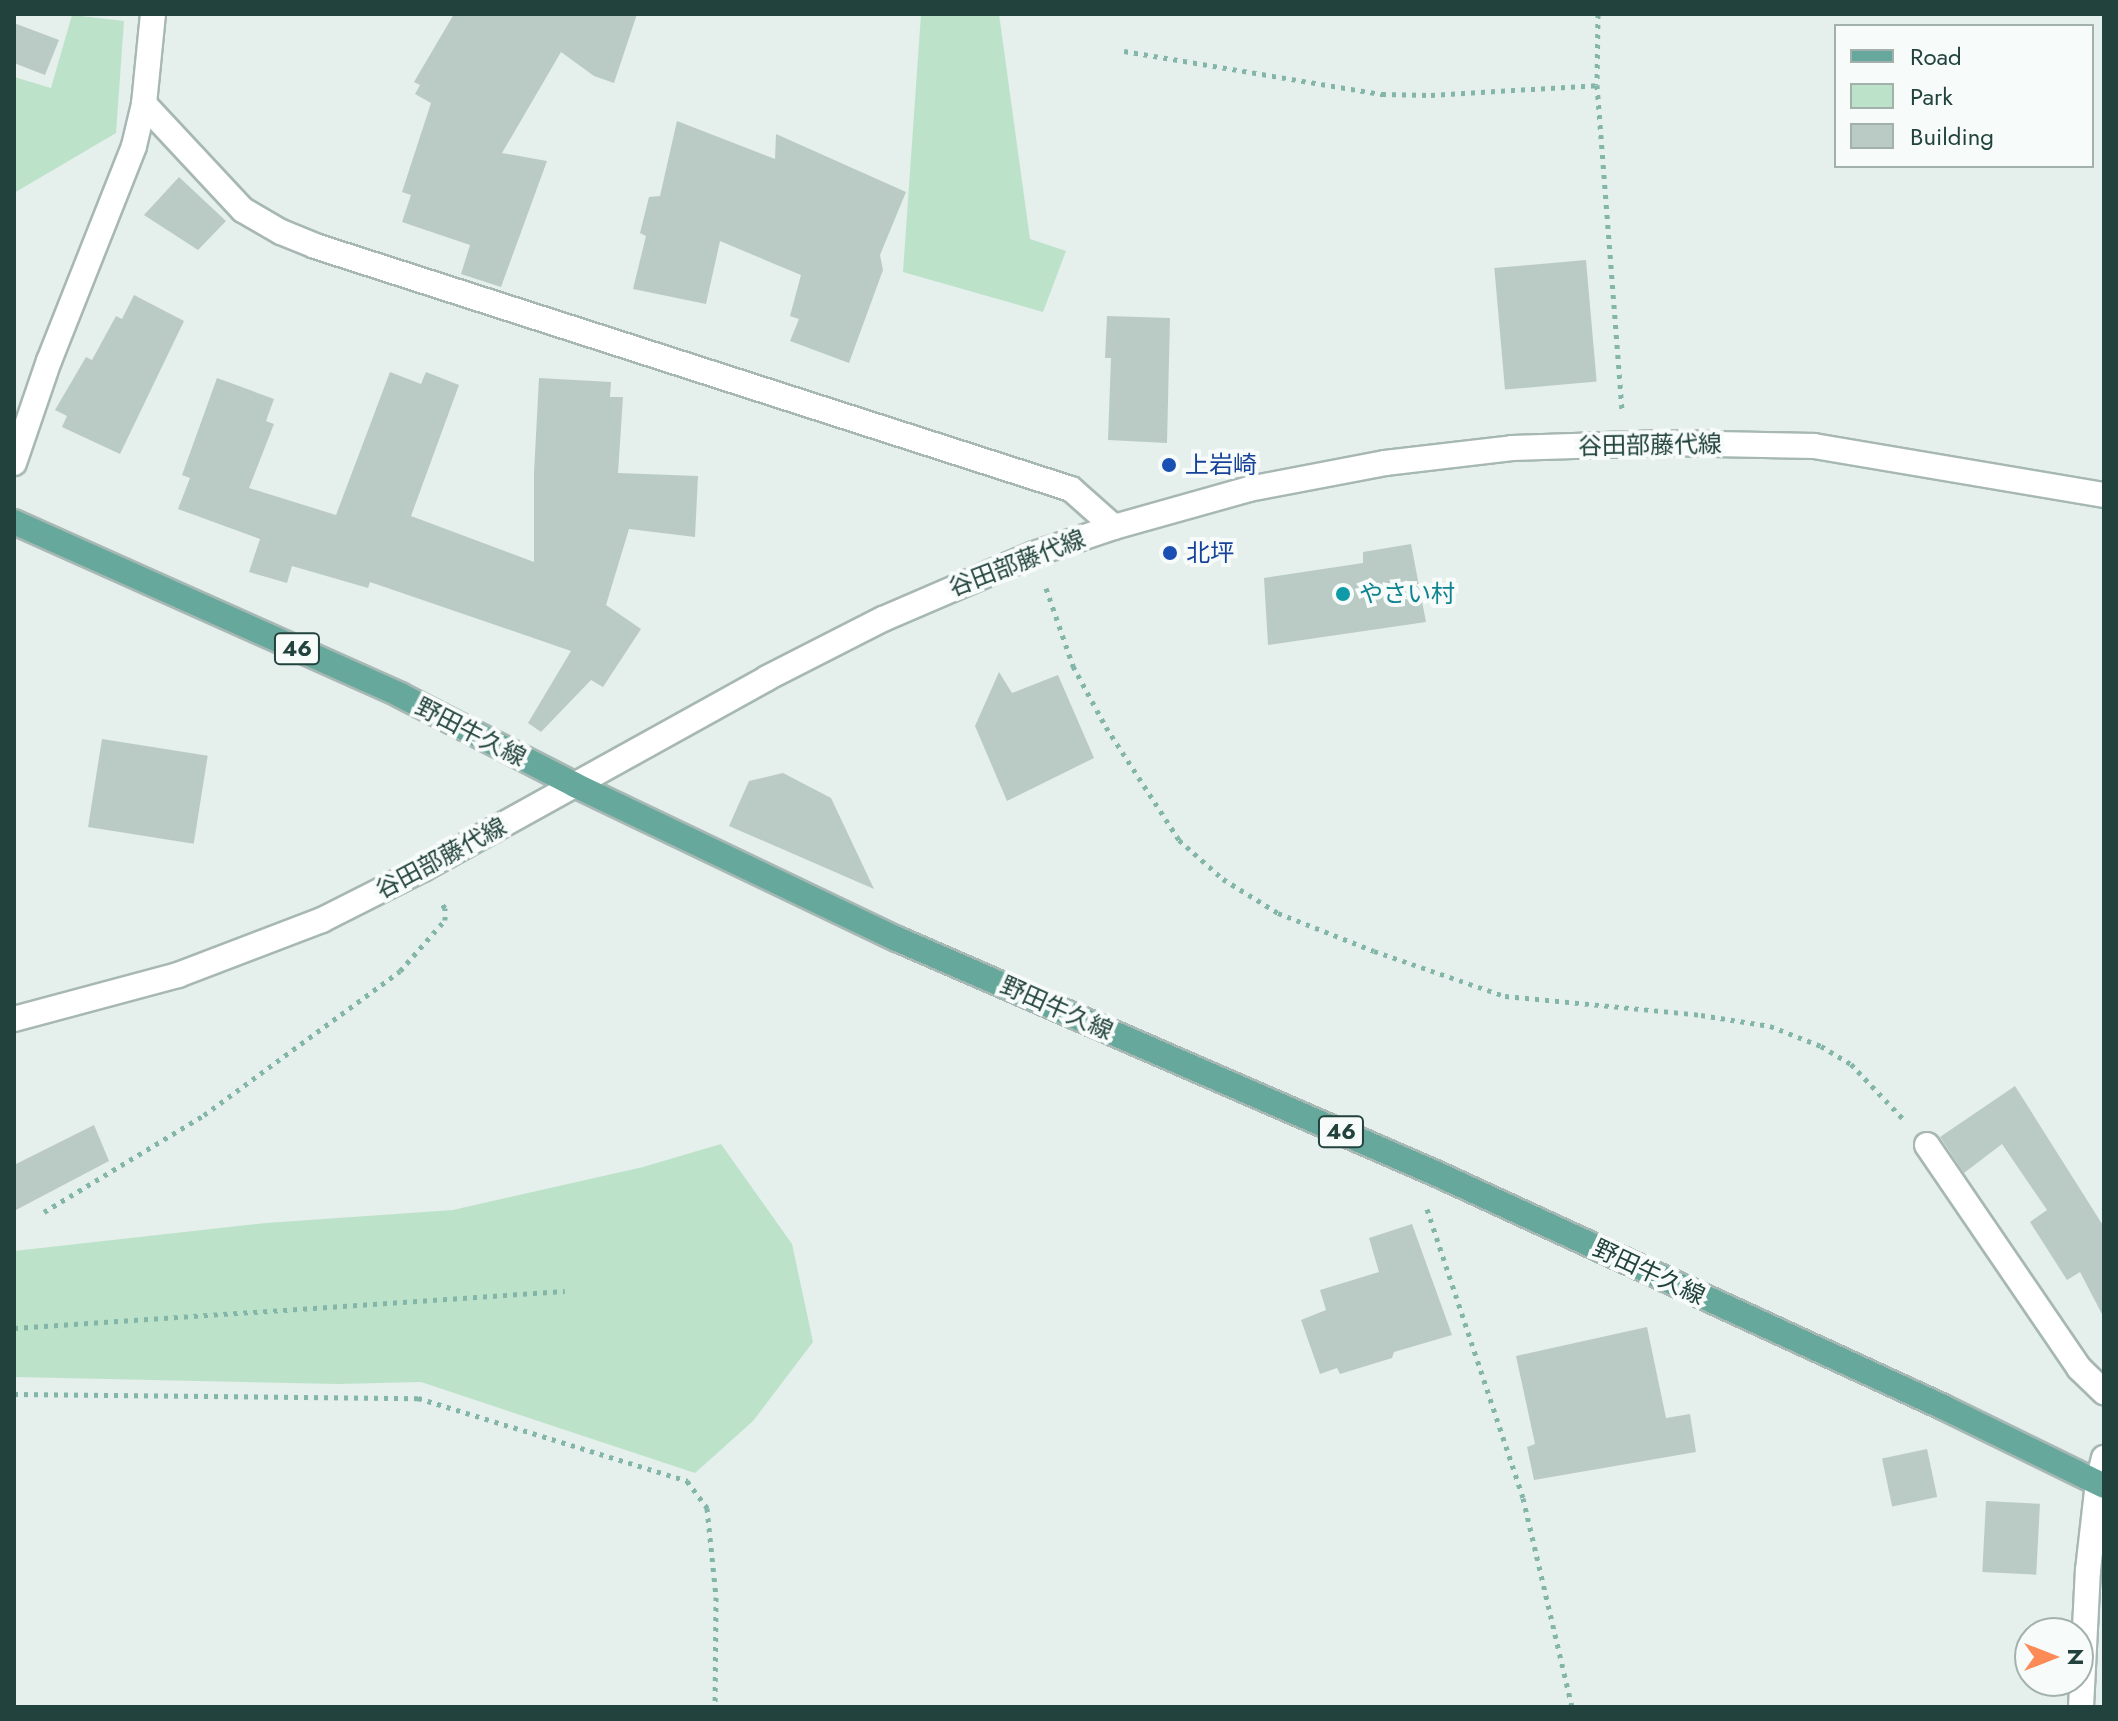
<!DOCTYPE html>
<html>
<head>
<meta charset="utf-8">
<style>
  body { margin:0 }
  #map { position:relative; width:2118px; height:1721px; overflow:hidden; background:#e5efec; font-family:Jost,"Noto Sans JP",sans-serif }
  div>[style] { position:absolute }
  .green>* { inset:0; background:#bde2ca }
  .building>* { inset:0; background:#bacbc5; transform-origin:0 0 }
  .path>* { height:5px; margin-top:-2.5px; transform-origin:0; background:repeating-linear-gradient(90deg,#83b5a9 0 4px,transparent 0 10px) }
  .roads { filter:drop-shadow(2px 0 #a7b8b4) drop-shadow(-2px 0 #a7b8b4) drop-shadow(0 2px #a7b8b4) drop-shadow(0 -2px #a7b8b4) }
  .minor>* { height:24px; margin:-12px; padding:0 12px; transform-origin:12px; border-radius:12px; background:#fff }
  .secondary>* { height:24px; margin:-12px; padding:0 12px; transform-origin:12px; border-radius:12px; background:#fff }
  .primary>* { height:24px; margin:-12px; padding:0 12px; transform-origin:12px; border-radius:12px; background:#67a89c }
  .dots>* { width:22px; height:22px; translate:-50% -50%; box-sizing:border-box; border:4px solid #f7fbf9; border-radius:50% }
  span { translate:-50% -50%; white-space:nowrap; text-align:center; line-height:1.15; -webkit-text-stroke:8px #f7fbf9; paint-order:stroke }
  .shield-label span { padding:2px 6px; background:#f7fbf9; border:2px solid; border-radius:6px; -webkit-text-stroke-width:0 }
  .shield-label { font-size:22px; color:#22433d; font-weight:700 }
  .street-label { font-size:24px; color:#22433d }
  .transit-label { font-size:24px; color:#164399 }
  .left { translate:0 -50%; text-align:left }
  .culture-label { font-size:24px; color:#0d838f }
  .frame { position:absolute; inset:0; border:16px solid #22433d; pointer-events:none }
  .legend { position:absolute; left:1834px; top:24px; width:260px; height:144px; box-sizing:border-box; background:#f7fbf9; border:2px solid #a2b1ae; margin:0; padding:10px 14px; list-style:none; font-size:24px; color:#22433d }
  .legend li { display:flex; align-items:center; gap:16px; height:40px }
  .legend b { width:40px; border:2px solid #a2b1ae }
  .north { position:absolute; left:2014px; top:1617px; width:80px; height:80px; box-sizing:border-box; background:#f7fbf9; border:2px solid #a2b1ae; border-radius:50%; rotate:90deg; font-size:22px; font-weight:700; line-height:32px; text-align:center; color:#22433d }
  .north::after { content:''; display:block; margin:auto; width:28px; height:36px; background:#fc8b57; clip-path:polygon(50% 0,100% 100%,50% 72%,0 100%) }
</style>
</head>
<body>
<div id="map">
  <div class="green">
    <i style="clip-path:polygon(921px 14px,999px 14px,1030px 239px,1066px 251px,1043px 312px,903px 272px)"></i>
    <i style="clip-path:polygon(72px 15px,124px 21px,116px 133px,14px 193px,14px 77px,51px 88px)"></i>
    <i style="clip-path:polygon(721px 1144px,792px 1244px,813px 1342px,753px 1421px,695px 1473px,421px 1382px,338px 1384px,14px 1377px,14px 1251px,266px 1223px,453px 1210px,643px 1167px)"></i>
  </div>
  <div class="building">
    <i style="clip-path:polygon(454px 14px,637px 14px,614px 83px,594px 76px,561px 52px,502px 153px,547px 161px,501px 287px,461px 274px,470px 245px,402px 222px,411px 195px,402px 192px,431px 103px,415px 94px,420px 85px,414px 82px)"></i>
    <i style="clip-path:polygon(14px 23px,59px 40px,45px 75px,14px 63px)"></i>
    <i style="clip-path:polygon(677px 121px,775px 159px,776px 134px,906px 192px,880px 255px,883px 270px,849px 363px,790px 341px,799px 319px,790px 316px,801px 275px,720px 241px,706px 304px,633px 289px,646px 236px,640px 233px,649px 197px,660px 196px)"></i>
    <i style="clip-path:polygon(179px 177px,226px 221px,198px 250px,144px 215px)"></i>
    <i style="left:1586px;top:260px;width:122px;height:92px;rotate:85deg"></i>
    <i style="clip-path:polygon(134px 295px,184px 321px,120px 454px,62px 427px,67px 416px,55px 410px,86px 357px,92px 360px,116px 316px,122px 319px)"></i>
    <i style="clip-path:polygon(1107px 316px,1170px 318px,1167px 443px,1108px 440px,1111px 358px,1105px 358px)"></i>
    <i style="clip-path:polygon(390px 372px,421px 384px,426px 372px,459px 385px,411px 516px,534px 562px,534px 473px,539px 378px,611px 382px,610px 397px,623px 397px,618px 473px,698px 476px,695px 537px,629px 529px,606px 605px,641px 629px,603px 687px,591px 680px,541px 732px,528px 723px,571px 651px,370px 582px,368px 588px,292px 566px,287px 583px,249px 572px,260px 539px,178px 509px,190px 478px,182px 475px,217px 378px,274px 399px,266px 421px,274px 424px,249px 488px,336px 515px)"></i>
    <i style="clip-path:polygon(1411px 544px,1426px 622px,1268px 645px,1264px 578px,1363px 563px,1363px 552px)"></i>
    <i style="clip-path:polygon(999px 672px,1012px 693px,1058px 675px,1094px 758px,1007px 801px,975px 726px)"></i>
    <i style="left:102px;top:739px;width:107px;height:89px;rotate:9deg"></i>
    <i style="clip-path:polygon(783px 773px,831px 798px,874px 889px,729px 826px,749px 781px)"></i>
    <i style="clip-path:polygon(2015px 1086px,2104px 1227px,2104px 1318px,2080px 1272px,2067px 1280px,2030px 1222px,2047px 1210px,2002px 1144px,1964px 1173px,1940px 1137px)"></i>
    <i style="clip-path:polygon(94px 1125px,109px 1161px,14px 1211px,14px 1165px)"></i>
    <i style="clip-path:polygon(1412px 1224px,1452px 1335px,1394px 1352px,1392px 1358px,1340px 1374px,1337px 1368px,1320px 1374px,1301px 1320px,1326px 1310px,1320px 1290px,1379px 1272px,1369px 1238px)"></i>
    <i style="clip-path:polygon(1647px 1327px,1666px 1418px,1690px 1414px,1696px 1452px,1534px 1480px,1527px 1447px,1535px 1444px,1516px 1356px)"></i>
    <i style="left:1927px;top:1449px;width:49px;height:46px;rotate:78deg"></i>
    <i style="left:1986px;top:1501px;width:54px;height:71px;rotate:3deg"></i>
  </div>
  <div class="path">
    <i style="left:1598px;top:14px;width:71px;rotate:90.8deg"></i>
    <i style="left:1597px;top:85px;width:327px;rotate:85.6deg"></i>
    <i style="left:1124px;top:51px;width:262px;rotate:9.5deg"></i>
    <i style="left:1382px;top:94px;width:49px;rotate:1.2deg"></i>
    <i style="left:1431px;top:95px;width:166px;rotate:-3.4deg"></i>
    <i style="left:1046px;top:588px;width:83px;rotate:70.9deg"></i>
    <i style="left:1073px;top:666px;width:69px;rotate:61.6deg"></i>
    <i style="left:1106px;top:727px;width:135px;rotate:57.1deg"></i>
    <i style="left:1179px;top:840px;width:59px;rotate:41.6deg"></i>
    <i style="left:1223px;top:879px;width:65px;rotate:31.7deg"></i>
    <i style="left:1278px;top:913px;width:103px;rotate:21.6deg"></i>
    <i style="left:1374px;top:951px;width:139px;rotate:19deg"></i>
    <i style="left:1505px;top:996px;width:197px;rotate:5.5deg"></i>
    <i style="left:1701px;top:1015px;width:70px;rotate:9.1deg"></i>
    <i style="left:1770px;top:1026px;width:55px;rotate:21.4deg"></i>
    <i style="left:1821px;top:1046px;width:35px;rotate:31deg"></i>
    <i style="left:1851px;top:1064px;width:79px;rotate:46.5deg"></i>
    <i style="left:1427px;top:1209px;width:305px;rotate:71.6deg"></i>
    <i style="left:1523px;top:1498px;width:215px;rotate:76.8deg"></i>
    <i style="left:44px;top:1212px;width:187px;rotate:-31.2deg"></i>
    <i style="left:204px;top:1115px;width:243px;rotate:-36.3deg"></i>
    <i style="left:400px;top:971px;width:68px;rotate:-48.6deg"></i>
    <i style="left:445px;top:920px;width:12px;rotate:-90deg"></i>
    <i style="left:445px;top:908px;width:9px;rotate:-126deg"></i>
    <i style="left:14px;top:1328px;width:552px;rotate:-3.84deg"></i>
    <i style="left:14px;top:1394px;width:404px;rotate:0.6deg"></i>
    <i style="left:418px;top:1398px;width:282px;rotate:17.1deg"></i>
    <i style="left:687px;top:1481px;width:34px;rotate:53deg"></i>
    <i style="left:707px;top:1508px;width:89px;rotate:84.2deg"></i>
    <i style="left:716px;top:1597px;width:110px;rotate:90.5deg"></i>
  </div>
  <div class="roads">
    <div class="minor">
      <i style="left:144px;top:104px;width:145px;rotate:47deg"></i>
      <i style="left:243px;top:210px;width:44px;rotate:30.1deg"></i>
      <i style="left:281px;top:232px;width:37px;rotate:22deg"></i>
      <i style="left:315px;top:246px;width:794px;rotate:17.82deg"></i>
      <i style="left:1071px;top:489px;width:57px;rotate:41.5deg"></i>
      <i style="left:14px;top:463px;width:108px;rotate:-71.1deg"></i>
      <i style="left:49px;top:361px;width:231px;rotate:-68.4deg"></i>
      <i style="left:134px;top:146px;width:43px;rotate:-76.6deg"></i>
      <i style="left:144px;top:104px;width:90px;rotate:-84.3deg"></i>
      <i style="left:1927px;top:1145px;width:270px;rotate:55.7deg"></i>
      <i style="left:2079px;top:1368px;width:35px;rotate:44deg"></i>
      <i style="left:2081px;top:1707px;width:137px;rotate:-87.1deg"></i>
      <i style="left:2088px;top:1570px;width:89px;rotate:-83.5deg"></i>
      <i style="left:2098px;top:1482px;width:25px;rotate:-76deg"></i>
    </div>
    <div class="secondary">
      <i style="left:14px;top:1019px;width:170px;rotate:-15deg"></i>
      <i style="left:178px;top:975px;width:154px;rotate:-20.9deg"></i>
      <i style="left:322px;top:920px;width:113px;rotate:-26.8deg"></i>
      <i style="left:423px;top:869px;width:393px;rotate:-29deg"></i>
      <i style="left:767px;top:678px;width:130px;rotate:-27deg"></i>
      <i style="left:883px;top:619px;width:164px;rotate:-23.3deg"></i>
      <i style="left:1034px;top:554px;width:84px;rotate:-18.6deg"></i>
      <i style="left:1114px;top:527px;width:140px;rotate:-15.7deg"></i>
      <i style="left:1249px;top:489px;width:138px;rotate:-10.8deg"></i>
      <i style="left:1385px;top:463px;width:128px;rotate:-6.7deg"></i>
      <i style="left:1512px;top:448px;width:153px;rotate:-1.9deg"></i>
      <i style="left:1665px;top:443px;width:149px;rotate:1.2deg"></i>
      <i style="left:1814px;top:446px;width:294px;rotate:9.6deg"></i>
    </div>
    <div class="primary">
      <i style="left:14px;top:522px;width:423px;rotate:24.1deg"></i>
      <i style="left:400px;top:695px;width:197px;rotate:27.2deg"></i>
      <i style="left:575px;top:785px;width:357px;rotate:25.6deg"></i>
      <i style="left:897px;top:939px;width:587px;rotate:23.51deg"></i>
      <i style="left:1435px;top:1173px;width:559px;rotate:24.73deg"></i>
      <i style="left:1943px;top:1407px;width:179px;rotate:26.1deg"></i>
    </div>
  </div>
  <div class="dots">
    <i style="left:1169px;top:465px;background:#1a4fb4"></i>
    <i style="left:1170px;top:553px;background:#1a4fb4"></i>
    <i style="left:1343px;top:594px;background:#0f9aa8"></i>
  </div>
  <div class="shield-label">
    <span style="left:297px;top:649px">46</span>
    <span style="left:1341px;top:1132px">46</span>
  </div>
  <div class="street-label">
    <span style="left:1650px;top:445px;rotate:-1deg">谷田部藤代線</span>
    <span style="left:1017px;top:563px;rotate:-21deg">谷田部藤代線</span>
    <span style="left:471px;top:732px;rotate:27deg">野田牛久線</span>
    <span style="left:441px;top:858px;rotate:-28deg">谷田部藤代線</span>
    <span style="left:1057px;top:1008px;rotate:24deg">野田牛久線</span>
    <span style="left:1649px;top:1272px;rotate:25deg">野田牛久線</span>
  </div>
  <div class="transit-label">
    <span class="left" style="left:1185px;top:465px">上岩崎</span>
    <span class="left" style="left:1186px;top:553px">北坪</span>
  </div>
  <div class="culture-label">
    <span class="left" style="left:1359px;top:594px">やさい村</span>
  </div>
  <div class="frame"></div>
  <ul class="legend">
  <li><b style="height:10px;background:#67a89c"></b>Road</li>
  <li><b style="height:22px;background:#bde2ca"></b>Park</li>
  <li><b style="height:22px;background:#bacbc5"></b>Building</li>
  </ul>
  <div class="north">N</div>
</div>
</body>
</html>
